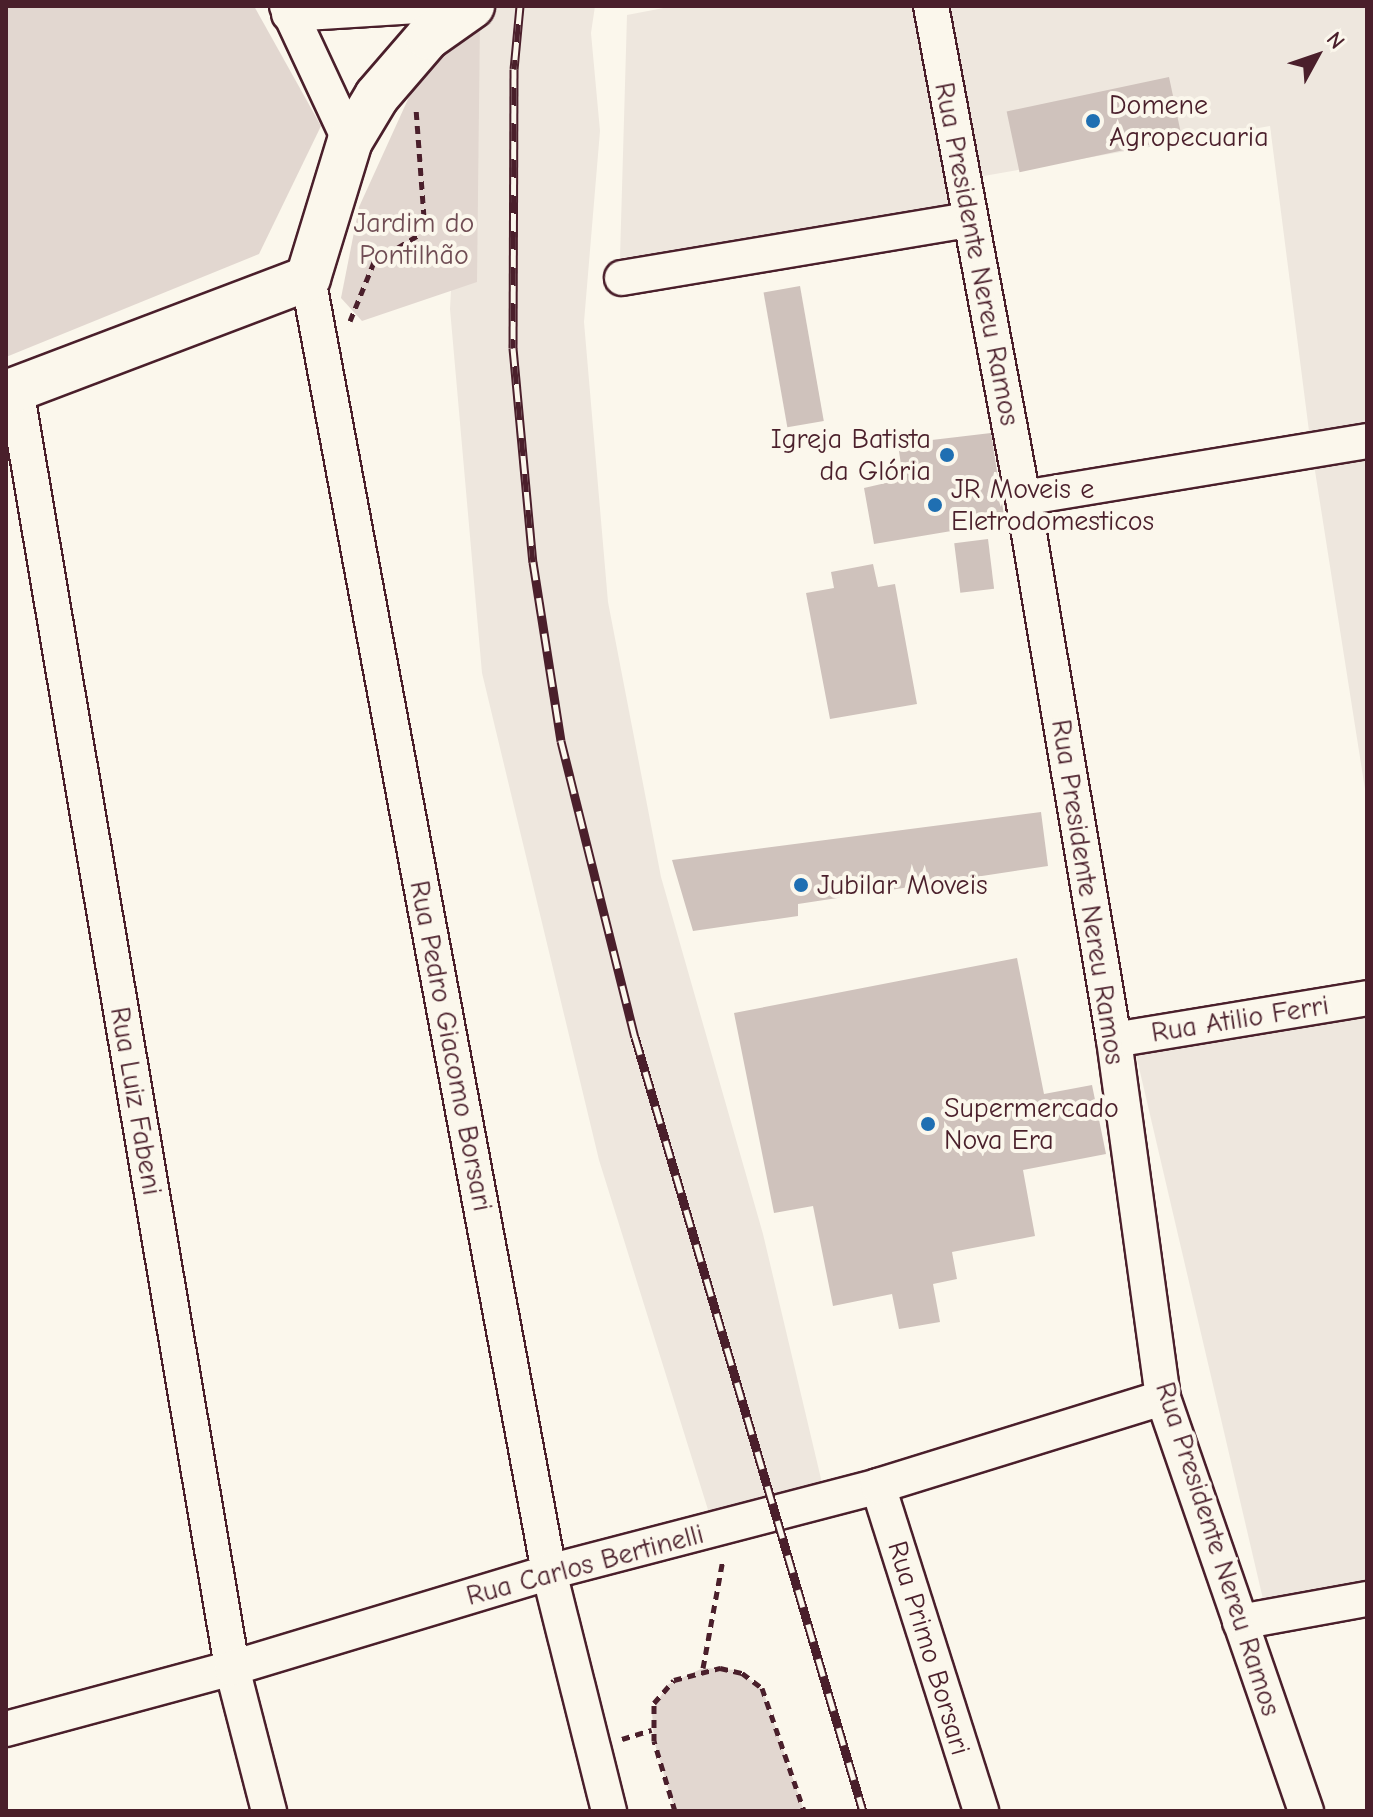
<!DOCTYPE html>
<html>
<head>
<meta charset="utf-8">
<style>
  body { margin:0 }
  #map { position:relative; width:1373px; height:1817px; overflow:hidden; background:#fbf7ec; font-family:"Comic Neue",sans-serif }
  div>[style] { position:absolute }
  .built>* { inset:0; background:#eee7de }
  .green>* { inset:0; background:#e2d7d0 }
  .building>* { inset:0; background:#cfc2bc; transform-origin:0 0 }
  .path>* { height:5px; margin-top:-2.5px; transform-origin:0; background:repeating-linear-gradient(90deg,#4a1f2b 0 8px,transparent 0 14px) }
  .roads { filter:drop-shadow(2px 0 #4a1f2b) drop-shadow(-2px 0 #4a1f2b) drop-shadow(0 2px #4a1f2b) drop-shadow(0 -2px #4a1f2b) }
  .street>* { height:34px; margin:-17px; padding:0 17px; transform-origin:17px; border-radius:17px; background:#fbf7ec }
  .secondary>* { height:44px; margin:-22px; padding:0 22px; transform-origin:22px; border-radius:22px; background:#fbf7ec }
  .rail>* { height:9px; margin-top:-4.5px; transform-origin:0; background:repeating-linear-gradient(90deg,#fbf7ec 0 18px,#4a1f2b 0 36px); box-sizing:border-box; border-block:2px solid #4a1f2b }
  .dots>* { width:22px; height:22px; translate:-50% -50%; box-sizing:border-box; border:4px solid #fbf7ec; border-radius:50% }
  span { translate:-50% -50%; white-space:nowrap; text-align:center; line-height:1.15; -webkit-text-stroke:8px #fbf7ec; paint-order:stroke }
  .poi-label { font-size:28px; color:#4a1f2b }
  .left { translate:0 -50%; text-align:left }
  .right { translate:-100% -50%; text-align:right }
  .park-label { font-size:28px; color:#704d54 }
  .street-label { font-size:28px; color:#4a1f2b }
  .frame { position:absolute; inset:0; border:8px solid #4a1f2b; pointer-events:none }
  .north { position:absolute; left:1277px; top:16px; width:80px; height:80px; -webkit-text-stroke:6px #fbf7ec; paint-order:stroke; rotate:50deg; font-size:22px; font-weight:700; line-height:32px; text-align:center; color:#4a1f2b }
  .north::after { content:''; display:block; margin:auto; width:28px; height:36px; background:#4a1f2b; clip-path:polygon(50% 0,100% 100%,50% 72%,0 100%) }
</style>
</head>
<body>
<div id="map">
  <div class="built">
    <i style="clip-path:polygon(467px 6px,595px 6px,591px 33px,600px 131px,584px 322px,608px 602px,661px 877px,763px 1234px,822px 1483px,709px 1513px,599px 1160px,482px 673px,450px 309px)"></i>
    <i style="clip-path:polygon(674px 6px,1367px 6px,1367px 802px,1310px 439px,1270px 126px,978px 177px,977px 208px,620px 258px,627px 15px)"></i>
    <i style="clip-path:polygon(1367px 988px,1367px 1592px,1266px 1612px,1130px 1029px)"></i>
  </div>
  <div class="green">
    <i style="clip-path:polygon(6px 6px,254px 6px,321px 126px,259px 254px,6px 357px)"></i>
    <i style="clip-path:polygon(480px 19px,477px 282px,362px 321px,341px 298px,359px 207px,419px 75px)"></i>
    <i style="clip-path:polygon(703px 1668px,736px 1670px,762px 1688px,804px 1811px,675px 1811px,654px 1741px,652px 1712px,667px 1685px)"></i>
  </div>
  <div class="building">
    <i style="left:1169px;top:77px;width:62px;height:166px;rotate:78deg"></i>
    <i style="left:800px;top:286px;width:137px;height:37px;rotate:80deg"></i>
    <i style="clip-path:polygon(991px 433px,1005px 522px,874px 544px,864px 488px,903px 479px,898px 444px)"></i>
    <i style="left:988px;top:539px;width:50px;height:34px;rotate:83deg"></i>
    <i style="clip-path:polygon(873px 564px,878px 587px,895px 584px,917px 704px,830px 719px,806px 593px,834px 588px,831px 572px)"></i>
    <i style="clip-path:polygon(1041px 812px,1048px 866px,798px 904px,798px 916px,693px 931px,672px 860px)"></i>
    <i style="clip-path:polygon(1017px 958px,1044px 1094px,1092px 1085px,1106px 1154px,1023px 1170px,1035px 1236px,952px 1252px,957px 1279px,933px 1284px,940px 1322px,899px 1329px,892px 1294px,833px 1306px,813px 1206px,774px 1213px,734px 1013px)"></i>
  </div>
  <div class="path">
    <i style="left:350px;top:321px;width:64px;rotate:-67.9deg"></i>
    <i style="left:374px;top:262px;width:60px;rotate:-31.3deg"></i>
    <i style="left:425px;top:231px;width:124px;rotate:-94.2deg"></i>
    <i style="left:703px;top:1668px;width:111px;rotate:-79.6deg"></i>
    <i style="left:622px;top:1739px;width:31px;rotate:-17deg"></i>
    <i style="left:675px;top:1811px;width:73px;rotate:-106.7deg"></i>
    <i style="left:654px;top:1741px;width:38px;rotate:-90deg"></i>
    <i style="left:654px;top:1703px;width:30px;rotate:-49deg"></i>
    <i style="left:674px;top:1680px;width:48px;rotate:-14.6deg"></i>
    <i style="left:720px;top:1668px;width:23px;rotate:13deg"></i>
    <i style="left:742px;top:1673px;width:25px;rotate:37deg"></i>
    <i style="left:762px;top:1688px;width:130px;rotate:71.1deg"></i>
  </div>
  <div class="roads">
    <div class="street">
      <i style="left:287px;top:6px;width:149px;rotate:65deg"></i>
      <i style="left:931px;top:6px;width:501px;rotate:79.41deg"></i>
      <i style="left:1023px;top:498px;width:550px;rotate:80.47deg"></i>
      <i style="left:1114px;top:1040px;width:361px;rotate:82.2deg"></i>
      <i style="left:1163px;top:1398px;width:437px;rotate:70.9deg"></i>
      <i style="left:289px;top:14px;width:128px;rotate:-3.6deg"></i>
      <i style="left:308px;top:278px;width:1316px;rotate:79.45deg"></i>
      <i style="left:549px;top:1572px;width:246px;rotate:75.9deg"></i>
      <i style="left:622px;top:278px;width:352px;rotate:-9.5deg"></i>
      <i style="left:16px;top:389px;width:1297px;rotate:80.41deg"></i>
      <i style="left:232px;top:1668px;width:148px;rotate:75.5deg"></i>
      <i style="left:1023px;top:498px;width:349px;rotate:-9.4deg"></i>
      <i style="left:1114px;top:1040px;width:256px;rotate:-9.4deg"></i>
      <i style="left:878px;top:1486px;width:341px;rotate:72.4deg"></i>
      <i style="left:1240px;top:1622px;width:129px;rotate:-10.3deg"></i>
      <i style="left:6px;top:1729px;width:234px;rotate:-15.1deg"></i>
      <i style="left:232px;top:1668px;width:331px;rotate:-16.8deg"></i>
      <i style="left:549px;top:1572px;width:340px;rotate:-14.6deg"></i>
      <i style="left:878px;top:1486px;width:298px;rotate:-17.2deg"></i>
    </div>
    <div class="secondary">
      <i style="left:6px;top:393px;width:323px;rotate:-20.8deg"></i>
      <i style="left:308px;top:278px;width:143px;rotate:-73deg"></i>
      <i style="left:350px;top:141px;width:52px;rotate:-59deg"></i>
      <i style="left:377px;top:96px;width:78px;rotate:-49.2deg"></i>
      <i style="left:428px;top:37px;width:54px;rotate:-35.2deg"></i>
    </div>
  </div>
  <div class="rail">
    <i style="left:520px;top:6px;width:63px;rotate:95.4deg"></i>
    <i style="left:514px;top:69px;width:279px;rotate:90.2deg"></i>
    <i style="left:513px;top:348px;width:215px;rotate:84.7deg"></i>
    <i style="left:533px;top:562px;width:181px;rotate:81.1deg"></i>
    <i style="left:561px;top:741px;width:305px;rotate:76deg"></i>
    <i style="left:635px;top:1037px;width:807px;rotate:73.59deg"></i>
  </div>
  <div class="dots">
    <i style="left:1093px;top:121px;background:#1f6fb2"></i>
    <i style="left:947px;top:455px;background:#1f6fb2"></i>
    <i style="left:935px;top:505px;background:#1f6fb2"></i>
    <i style="left:801px;top:885px;background:#1f6fb2"></i>
    <i style="left:928px;top:1124px;background:#1f6fb2"></i>
  </div>
  <div class="poi-label">
    <span class="left" style="left:1109px;top:121px">Domene<br>Agropecuaria</span>
    <span class="right" style="left:931px;top:455px">Igreja Batista<br>da Glória</span>
    <span class="left" style="left:951px;top:505px">JR Moveis e<br>Eletrodomesticos</span>
    <span class="left" style="left:817px;top:885px">Jubilar Moveis</span>
    <span class="left" style="left:944px;top:1124px">Supermercado<br>Nova Era</span>
  </div>
  <div class="park-label">
    <span style="left:414px;top:239px">Jardim do<br>Pontilhão</span>
  </div>
  <div class="street-label">
    <span style="left:977px;top:254px;rotate:79deg">Rua Presidente Nereu Ramos</span>
    <span style="left:1088px;top:892px;rotate:81deg">Rua Presidente Nereu Ramos</span>
    <span style="left:1240px;top:1019px;rotate:-9deg">Rua Atilio Ferri</span>
    <span style="left:451px;top:1046px;rotate:79deg">Rua Pedro Giacomo Borsari</span>
    <span style="left:136px;top:1101px;rotate:80deg">Rua Luiz Fabeni</span>
    <span style="left:1218px;top:1549px;rotate:72deg">Rua Presidente Nereu Ramos</span>
    <span style="left:585px;top:1565px;rotate:-15deg">Rua Carlos Bertinelli</span>
    <span style="left:929px;top:1648px;rotate:73deg">Rua Primo Borsari</span>
  </div>
  <div class="frame"></div>
  <div class="north">N</div>
</div>
</body>
</html>
